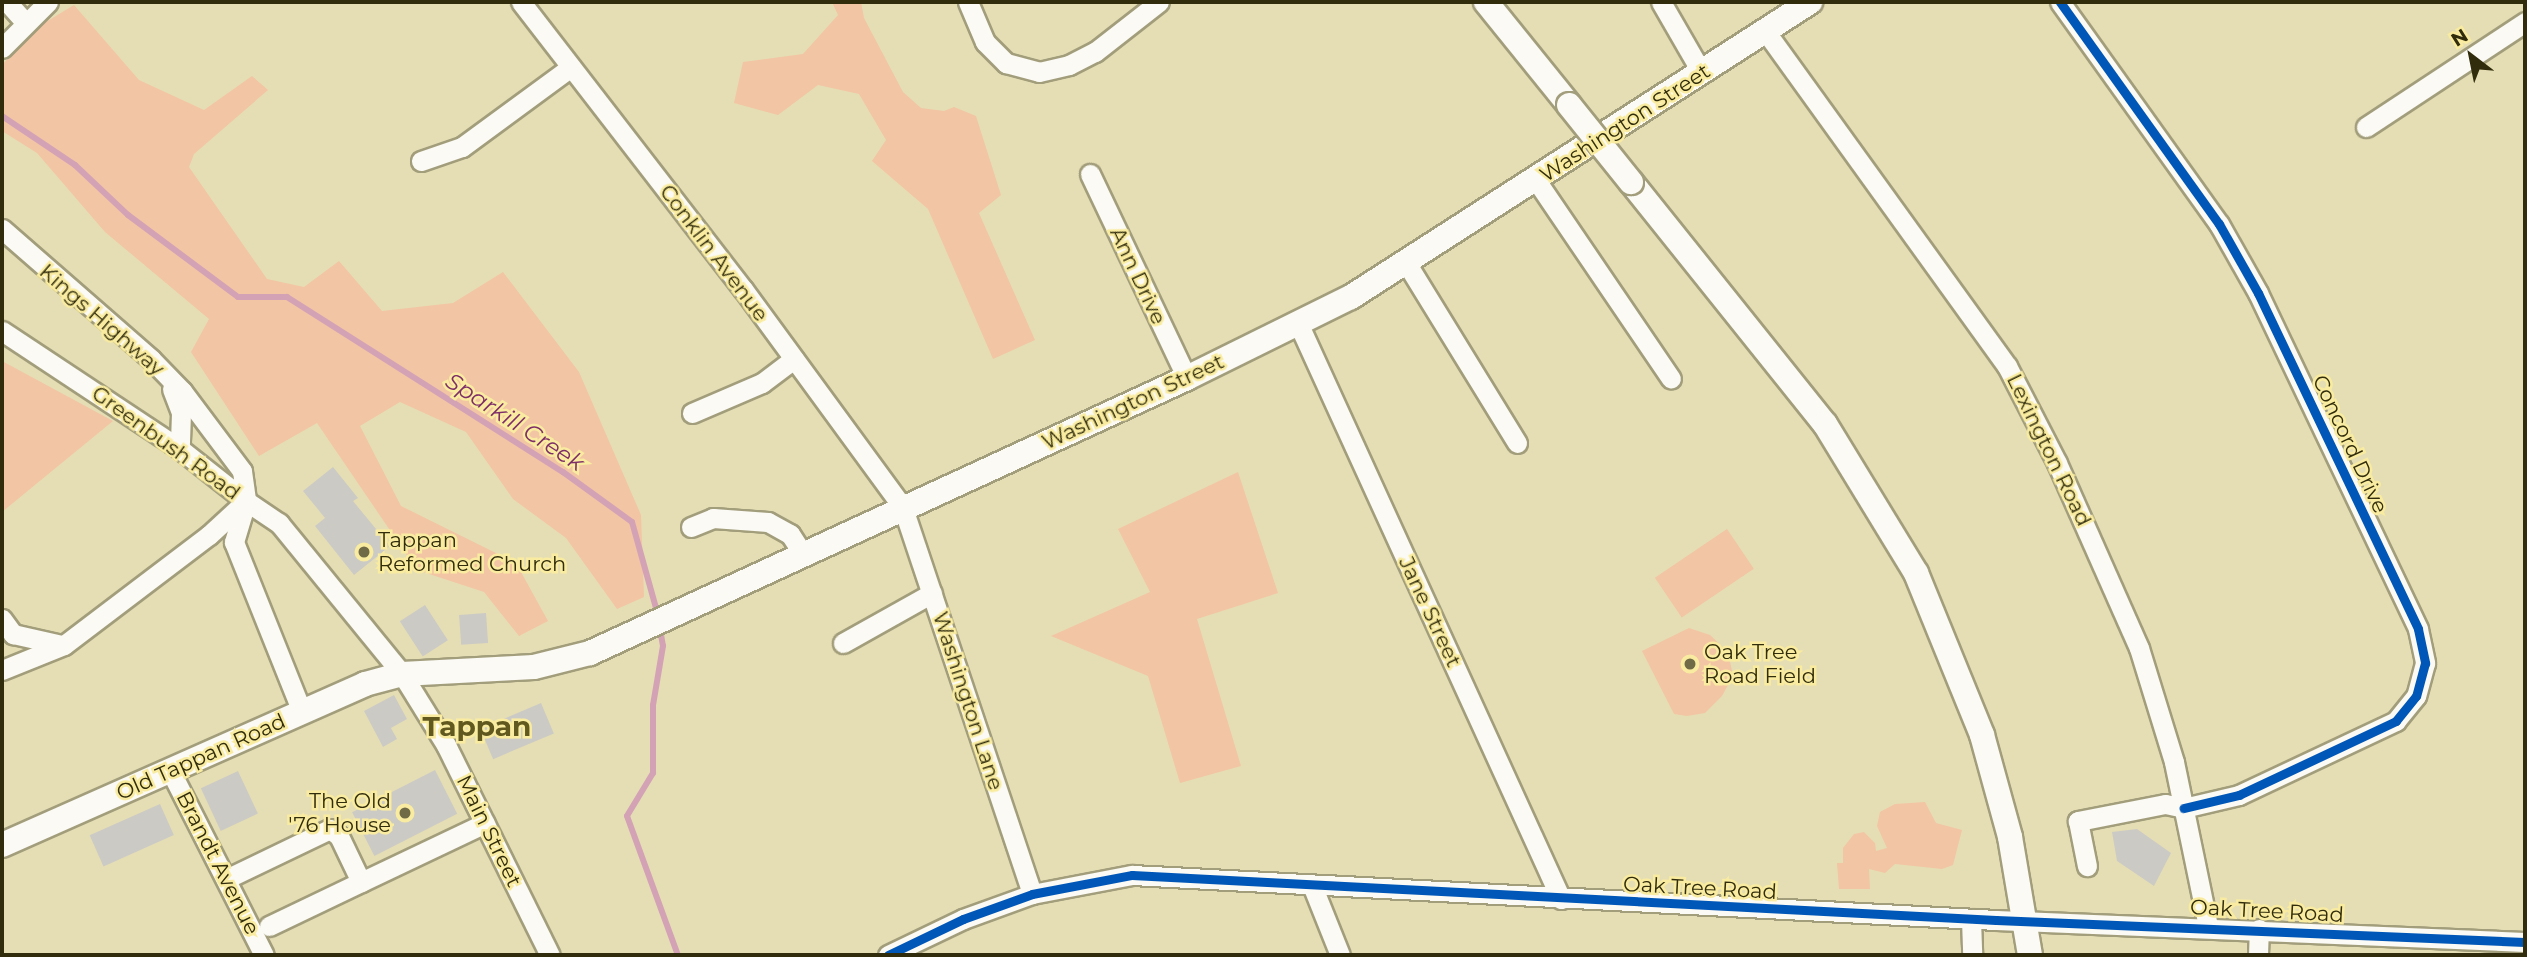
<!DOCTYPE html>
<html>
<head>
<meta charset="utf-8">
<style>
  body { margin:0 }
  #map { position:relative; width:2527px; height:957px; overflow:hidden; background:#e5deb4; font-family:Montserrat,sans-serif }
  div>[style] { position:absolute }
  .green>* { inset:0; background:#f2c5a4; transform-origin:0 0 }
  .stream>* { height:6px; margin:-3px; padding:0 3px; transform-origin:3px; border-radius:3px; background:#d4a2b5 }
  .building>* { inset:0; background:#cccac4; transform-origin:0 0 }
  .roads { filter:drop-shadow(2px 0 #a29d7b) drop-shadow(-2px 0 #a29d7b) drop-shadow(0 2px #a29d7b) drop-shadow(0 -2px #a29d7b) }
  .minor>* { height:19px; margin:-9.5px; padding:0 9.5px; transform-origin:9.5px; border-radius:9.5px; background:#fbfaf4 }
  .major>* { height:24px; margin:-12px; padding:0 12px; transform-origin:12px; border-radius:12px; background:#fbfaf4 }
  .bridges { filter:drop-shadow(2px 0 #a29d7b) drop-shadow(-2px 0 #a29d7b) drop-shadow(0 2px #a29d7b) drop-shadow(0 -2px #a29d7b) }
  .major-bridge>* { height:24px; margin:-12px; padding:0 12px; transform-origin:12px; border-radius:12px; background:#fbfaf4 }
  .cycleway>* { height:9px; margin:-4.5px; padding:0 4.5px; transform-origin:4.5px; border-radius:4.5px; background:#0057b8 }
  .dots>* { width:19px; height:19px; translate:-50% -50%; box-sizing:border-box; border:4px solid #f9eca0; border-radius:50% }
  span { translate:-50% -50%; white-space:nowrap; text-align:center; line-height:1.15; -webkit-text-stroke:5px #f9eca0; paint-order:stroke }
  .street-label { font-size:21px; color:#312c0c }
  .poi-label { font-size:21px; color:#312c0c }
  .left { translate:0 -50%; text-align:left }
  .right { translate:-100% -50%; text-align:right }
  .water-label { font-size:23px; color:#7e2e68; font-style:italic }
  .district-label { font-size:28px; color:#61581f; font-weight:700 }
  .frame { position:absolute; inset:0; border:4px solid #312c0c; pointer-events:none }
  .north { position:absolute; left:2436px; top:21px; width:70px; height:70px; -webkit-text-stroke:5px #f9eca0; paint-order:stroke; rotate:328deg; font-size:19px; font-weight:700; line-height:28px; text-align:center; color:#312c0c }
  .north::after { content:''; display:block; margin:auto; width:24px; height:32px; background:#312c0c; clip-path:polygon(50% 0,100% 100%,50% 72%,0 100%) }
</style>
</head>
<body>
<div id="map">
  <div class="green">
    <i style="clip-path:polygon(832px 2px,861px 2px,864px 18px,903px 92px,921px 108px,944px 111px,954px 107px,976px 116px,1001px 195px,979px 213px,1035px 340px,993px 359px,928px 209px,872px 161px,886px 140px,859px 94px,818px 85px,778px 115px,734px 103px,743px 62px,803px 54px,838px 15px)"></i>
    <i style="clip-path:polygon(74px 5px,139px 80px,204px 110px,252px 76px,268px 90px,194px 154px,189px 167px,267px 279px,304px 287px,339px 261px,382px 311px,453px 303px,503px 272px,579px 372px,641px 515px,644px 597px,617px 609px,566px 538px,513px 499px,466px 432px,400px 402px,360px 426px,401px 506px,516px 563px,548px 621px,519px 636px,484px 592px,417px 570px,317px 423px,259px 456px,191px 352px,209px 319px,105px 232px,37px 153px,2px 131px,2px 65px,36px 28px)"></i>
    <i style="clip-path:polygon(2px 361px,113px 421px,2px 512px)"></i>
    <i style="clip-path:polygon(1238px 472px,1278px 593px,1197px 619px,1241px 766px,1180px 783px,1148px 676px,1051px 636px,1150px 592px,1118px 529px)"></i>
    <i style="left:1727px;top:529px;width:48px;height:87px;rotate:56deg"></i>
    <i style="clip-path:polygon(1689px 628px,1710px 635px,1728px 652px,1733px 676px,1722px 696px,1705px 713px,1687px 716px,1674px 714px,1642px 651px)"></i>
    <i style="clip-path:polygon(1925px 802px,1936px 823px,1962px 830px,1953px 865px,1942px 869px,1895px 864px,1885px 873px,1869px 869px,1870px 889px,1839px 889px,1837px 863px,1843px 863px,1843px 848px,1854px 834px,1864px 832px,1875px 843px,1876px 851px,1887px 848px,1877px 826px,1880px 812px,1895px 804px)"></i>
  </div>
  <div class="stream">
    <i style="left:2px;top:116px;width:88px;rotate:33.9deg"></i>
    <i style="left:75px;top:165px;width:73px;rotate:43.3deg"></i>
    <i style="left:128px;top:215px;width:137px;rotate:36.7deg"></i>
    <i style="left:238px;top:297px;width:49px"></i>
    <i style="left:287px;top:297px;width:327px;rotate:32.4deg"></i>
    <i style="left:563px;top:472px;width:85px;rotate:35.9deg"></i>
    <i style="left:632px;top:522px;width:97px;rotate:74.4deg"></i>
    <i style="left:660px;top:629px;width:17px;rotate:80deg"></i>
    <i style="left:663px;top:646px;width:60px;rotate:99.6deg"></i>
    <i style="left:653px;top:705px;width:68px;rotate:90deg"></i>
    <i style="left:653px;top:773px;width:50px;rotate:121.2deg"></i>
    <i style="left:627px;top:816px;width:148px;rotate:69.9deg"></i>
  </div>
  <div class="building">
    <i style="clip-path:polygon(333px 467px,358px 498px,353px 501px,390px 546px,354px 575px,315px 526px,325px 518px,303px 491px)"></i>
    <i style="left:425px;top:605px;width:42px;height:30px;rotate:57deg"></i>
    <i style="left:486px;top:613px;width:30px;height:27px;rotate:86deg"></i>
    <i style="clip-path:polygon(394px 695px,407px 719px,391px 728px,397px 739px,383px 747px,364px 711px)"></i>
    <i style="left:541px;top:703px;width:33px;height:66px;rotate:67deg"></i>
    <i style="left:435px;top:770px;width:49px;height:93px;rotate:63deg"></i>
    <i style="left:238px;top:771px;width:47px;height:41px;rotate:65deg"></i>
    <i style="left:160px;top:804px;width:34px;height:77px;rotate:66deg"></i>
    <i style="clip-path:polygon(2137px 829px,2171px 853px,2154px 886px,2117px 861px,2112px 832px)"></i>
  </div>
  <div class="roads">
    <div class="minor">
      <i style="left:7px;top:2px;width:27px;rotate:48deg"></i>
      <i style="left:521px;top:2px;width:363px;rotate:52.3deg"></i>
      <i style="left:743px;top:289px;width:271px;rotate:53.8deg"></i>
      <i style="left:903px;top:508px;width:407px;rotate:71.5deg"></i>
      <i style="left:968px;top:2px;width:43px;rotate:67deg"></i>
      <i style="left:985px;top:42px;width:30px;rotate:45deg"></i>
      <i style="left:1006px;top:63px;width:34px;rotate:15deg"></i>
      <i style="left:1039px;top:72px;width:31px;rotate:-13deg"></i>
      <i style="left:1069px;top:65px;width:29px;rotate:-27deg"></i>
      <i style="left:1095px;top:52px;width:81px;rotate:-38deg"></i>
      <i style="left:1661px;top:2px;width:82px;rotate:60deg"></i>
      <i style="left:2060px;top:2px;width:273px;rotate:54.4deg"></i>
      <i style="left:2219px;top:224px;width:79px;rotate:60.5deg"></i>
      <i style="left:2258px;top:293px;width:372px;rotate:64.5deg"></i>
      <i style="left:2418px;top:629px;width:35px;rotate:78deg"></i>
      <i style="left:2425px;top:663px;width:34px;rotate:105deg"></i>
      <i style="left:2416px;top:696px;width:32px;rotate:129deg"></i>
      <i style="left:2396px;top:721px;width:174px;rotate:154.8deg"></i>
      <i style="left:2239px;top:795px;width:57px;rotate:166.7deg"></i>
      <i style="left:2184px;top:808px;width:19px;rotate:-168deg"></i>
      <i style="left:2165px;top:804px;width:89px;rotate:168.9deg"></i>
      <i style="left:2078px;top:821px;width:46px;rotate:78.7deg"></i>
      <i style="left:1766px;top:32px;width:412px;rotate:54.2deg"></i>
      <i style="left:2007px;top:366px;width:109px;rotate:62.7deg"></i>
      <i style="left:2057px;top:463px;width:202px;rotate:66.1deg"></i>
      <i style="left:2139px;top:648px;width:119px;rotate:72.9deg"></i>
      <i style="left:2174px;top:762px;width:167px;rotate:78.3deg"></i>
      <i style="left:2px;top:48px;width:65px;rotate:-45deg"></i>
      <i style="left:2366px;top:127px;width:191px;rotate:-33.4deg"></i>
      <i style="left:421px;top:161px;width:43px;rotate:-18.9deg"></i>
      <i style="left:462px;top:147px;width:135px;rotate:-36.3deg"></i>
      <i style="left:1090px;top:174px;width:226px;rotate:64.6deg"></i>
      <i style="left:1536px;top:180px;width:240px;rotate:55.8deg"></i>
      <i style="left:2px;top:229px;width:198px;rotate:41.1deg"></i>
      <i style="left:151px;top:359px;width:45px;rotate:45.9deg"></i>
      <i style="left:182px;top:391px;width:100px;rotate:53.1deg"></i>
      <i style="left:242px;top:471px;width:30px;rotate:82deg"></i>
      <i style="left:246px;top:501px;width:40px;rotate:34deg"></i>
      <i style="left:279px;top:523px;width:195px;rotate:50.8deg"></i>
      <i style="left:402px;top:674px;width:84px;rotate:58.2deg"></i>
      <i style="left:446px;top:745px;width:234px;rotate:63.7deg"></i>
      <i style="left:1407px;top:264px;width:210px;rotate:58.4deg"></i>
      <i style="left:1299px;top:325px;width:631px;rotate:65.47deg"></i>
      <i style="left:2px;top:331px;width:214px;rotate:33.5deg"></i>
      <i style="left:180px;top:449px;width:84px;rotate:38.2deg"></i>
      <i style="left:172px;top:389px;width:26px;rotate:69deg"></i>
      <i style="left:181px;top:413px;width:36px;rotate:92deg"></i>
      <i style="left:692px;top:413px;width:76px;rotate:-23.2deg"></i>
      <i style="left:762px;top:383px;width:40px;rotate:-37deg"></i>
      <i style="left:246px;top:502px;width:42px;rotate:106.7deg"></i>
      <i style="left:234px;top:542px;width:183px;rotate:68.2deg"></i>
      <i style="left:691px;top:527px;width:24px;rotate:-22deg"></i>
      <i style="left:713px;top:518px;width:55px;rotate:4.2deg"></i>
      <i style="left:768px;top:522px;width:25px;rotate:29deg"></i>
      <i style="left:790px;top:534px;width:24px;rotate:57deg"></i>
      <i style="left:2px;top:619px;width:19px;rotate:54deg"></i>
      <i style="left:13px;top:634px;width:50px;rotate:12.7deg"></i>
      <i style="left:843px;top:643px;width:102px;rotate:-29.3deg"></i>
      <i style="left:2px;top:670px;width:67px;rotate:-22deg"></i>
      <i style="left:64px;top:645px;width:182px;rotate:-37.2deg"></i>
      <i style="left:209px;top:535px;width:50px;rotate:-42.6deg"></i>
      <i style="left:171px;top:772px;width:205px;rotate:63.1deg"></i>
      <i style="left:226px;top:879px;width:115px;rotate:-25.7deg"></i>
      <i style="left:330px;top:829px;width:11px;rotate:38deg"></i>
      <i style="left:339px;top:836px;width:51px;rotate:64.4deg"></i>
      <i style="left:361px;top:882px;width:137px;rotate:-25.4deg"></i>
      <i style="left:1312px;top:885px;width:75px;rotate:68.2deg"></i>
      <i style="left:1971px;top:919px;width:36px;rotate:88deg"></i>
      <i style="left:269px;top:926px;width:102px;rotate:-25.6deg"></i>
      <i style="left:888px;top:955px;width:83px;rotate:-25.6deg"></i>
      <i style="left:963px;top:919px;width:73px;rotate:-19.9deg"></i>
      <i style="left:1032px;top:894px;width:102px;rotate:-10.8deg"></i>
      <i style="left:1132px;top:875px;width:865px;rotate:2.98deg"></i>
      <i style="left:1996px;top:920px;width:529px;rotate:2.38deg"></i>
      <i style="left:2258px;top:955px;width:26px;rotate:-88deg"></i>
    </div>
    <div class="major">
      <i style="left:1486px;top:2px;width:132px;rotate:51.1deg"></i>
      <i style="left:1631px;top:182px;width:310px;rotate:51.3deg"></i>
      <i style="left:1825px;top:424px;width:175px;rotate:58.6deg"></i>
      <i style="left:1916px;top:573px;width:175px;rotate:67.8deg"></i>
      <i style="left:1982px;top:735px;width:106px;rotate:74.6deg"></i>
      <i style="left:2010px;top:837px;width:120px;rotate:80.4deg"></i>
      <i style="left:2px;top:845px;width:397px;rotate:-23.9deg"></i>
      <i style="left:365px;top:684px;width:38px;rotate:-15deg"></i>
      <i style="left:402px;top:674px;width:132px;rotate:-3deg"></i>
      <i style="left:534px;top:667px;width:58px;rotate:-14deg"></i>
      <i style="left:590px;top:653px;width:657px;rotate:-24.73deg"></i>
      <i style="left:1187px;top:378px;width:183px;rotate:-26.3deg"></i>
      <i style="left:1351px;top:297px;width:546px;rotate:-32.73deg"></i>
    </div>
  </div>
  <div class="bridges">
    <div class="major-bridge">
      <i style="left:1569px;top:105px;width:99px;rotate:51.2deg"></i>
    </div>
  </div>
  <div class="cycleway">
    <i style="left:2060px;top:2px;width:273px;rotate:54.4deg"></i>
    <i style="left:2219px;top:224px;width:79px;rotate:60.5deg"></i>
    <i style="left:2258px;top:293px;width:372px;rotate:64.5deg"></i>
    <i style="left:2418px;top:629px;width:35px;rotate:78deg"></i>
    <i style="left:2425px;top:663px;width:34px;rotate:105deg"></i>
    <i style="left:2416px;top:696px;width:32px;rotate:129deg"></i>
    <i style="left:2396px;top:721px;width:174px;rotate:154.8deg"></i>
    <i style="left:2239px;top:795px;width:57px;rotate:166.7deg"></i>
    <i style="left:888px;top:955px;width:83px;rotate:-25.6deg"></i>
    <i style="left:963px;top:919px;width:73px;rotate:-19.9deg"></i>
    <i style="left:1032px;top:894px;width:102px;rotate:-10.8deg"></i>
    <i style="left:1132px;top:875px;width:865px;rotate:2.98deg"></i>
    <i style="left:1996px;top:920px;width:529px;rotate:2.38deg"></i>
  </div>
  <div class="dots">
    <i style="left:364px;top:552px;background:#706a47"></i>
    <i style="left:1690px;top:664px;background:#706a47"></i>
    <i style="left:405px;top:813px;background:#706a47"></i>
  </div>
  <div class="street-label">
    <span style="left:1625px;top:123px;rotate:-33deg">Washington Street</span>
    <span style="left:714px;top:253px;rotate:53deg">Conklin Avenue</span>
    <span style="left:1138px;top:276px;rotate:65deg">Ann Drive</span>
    <span style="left:102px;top:320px;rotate:41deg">Kings Highway</span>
    <span style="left:1133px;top:402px;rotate:-25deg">Washington Street</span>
    <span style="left:166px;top:443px;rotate:36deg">Greenbush Road</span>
    <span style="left:2350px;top:444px;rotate:65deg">Concord Drive</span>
    <span style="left:2049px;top:450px;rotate:64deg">Lexington Road</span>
    <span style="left:1430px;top:612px;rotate:65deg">Jane Street</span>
    <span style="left:968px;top:701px;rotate:72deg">Washington Lane</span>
    <span style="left:201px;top:757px;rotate:-24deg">Old Tappan Road</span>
    <span style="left:489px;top:831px;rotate:64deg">Main Street</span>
    <span style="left:218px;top:863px;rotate:63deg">Brandt Avenue</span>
    <span style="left:1700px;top:888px;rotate:3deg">Oak Tree Road</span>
    <span style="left:2267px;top:911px;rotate:3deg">Oak Tree Road</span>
  </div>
  <div class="poi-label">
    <span class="left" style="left:378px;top:552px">Tappan<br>Reformed Church</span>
    <span class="left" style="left:1704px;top:664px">Oak Tree<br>Road Field</span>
    <span class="right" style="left:391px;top:813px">The Old<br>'76 House</span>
  </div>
  <div class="water-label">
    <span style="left:515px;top:422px;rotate:33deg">Sparkill Creek</span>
  </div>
  <div class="district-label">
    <span style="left:477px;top:726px">Tappan</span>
  </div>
  <div class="frame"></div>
  <div class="north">N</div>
</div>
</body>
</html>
